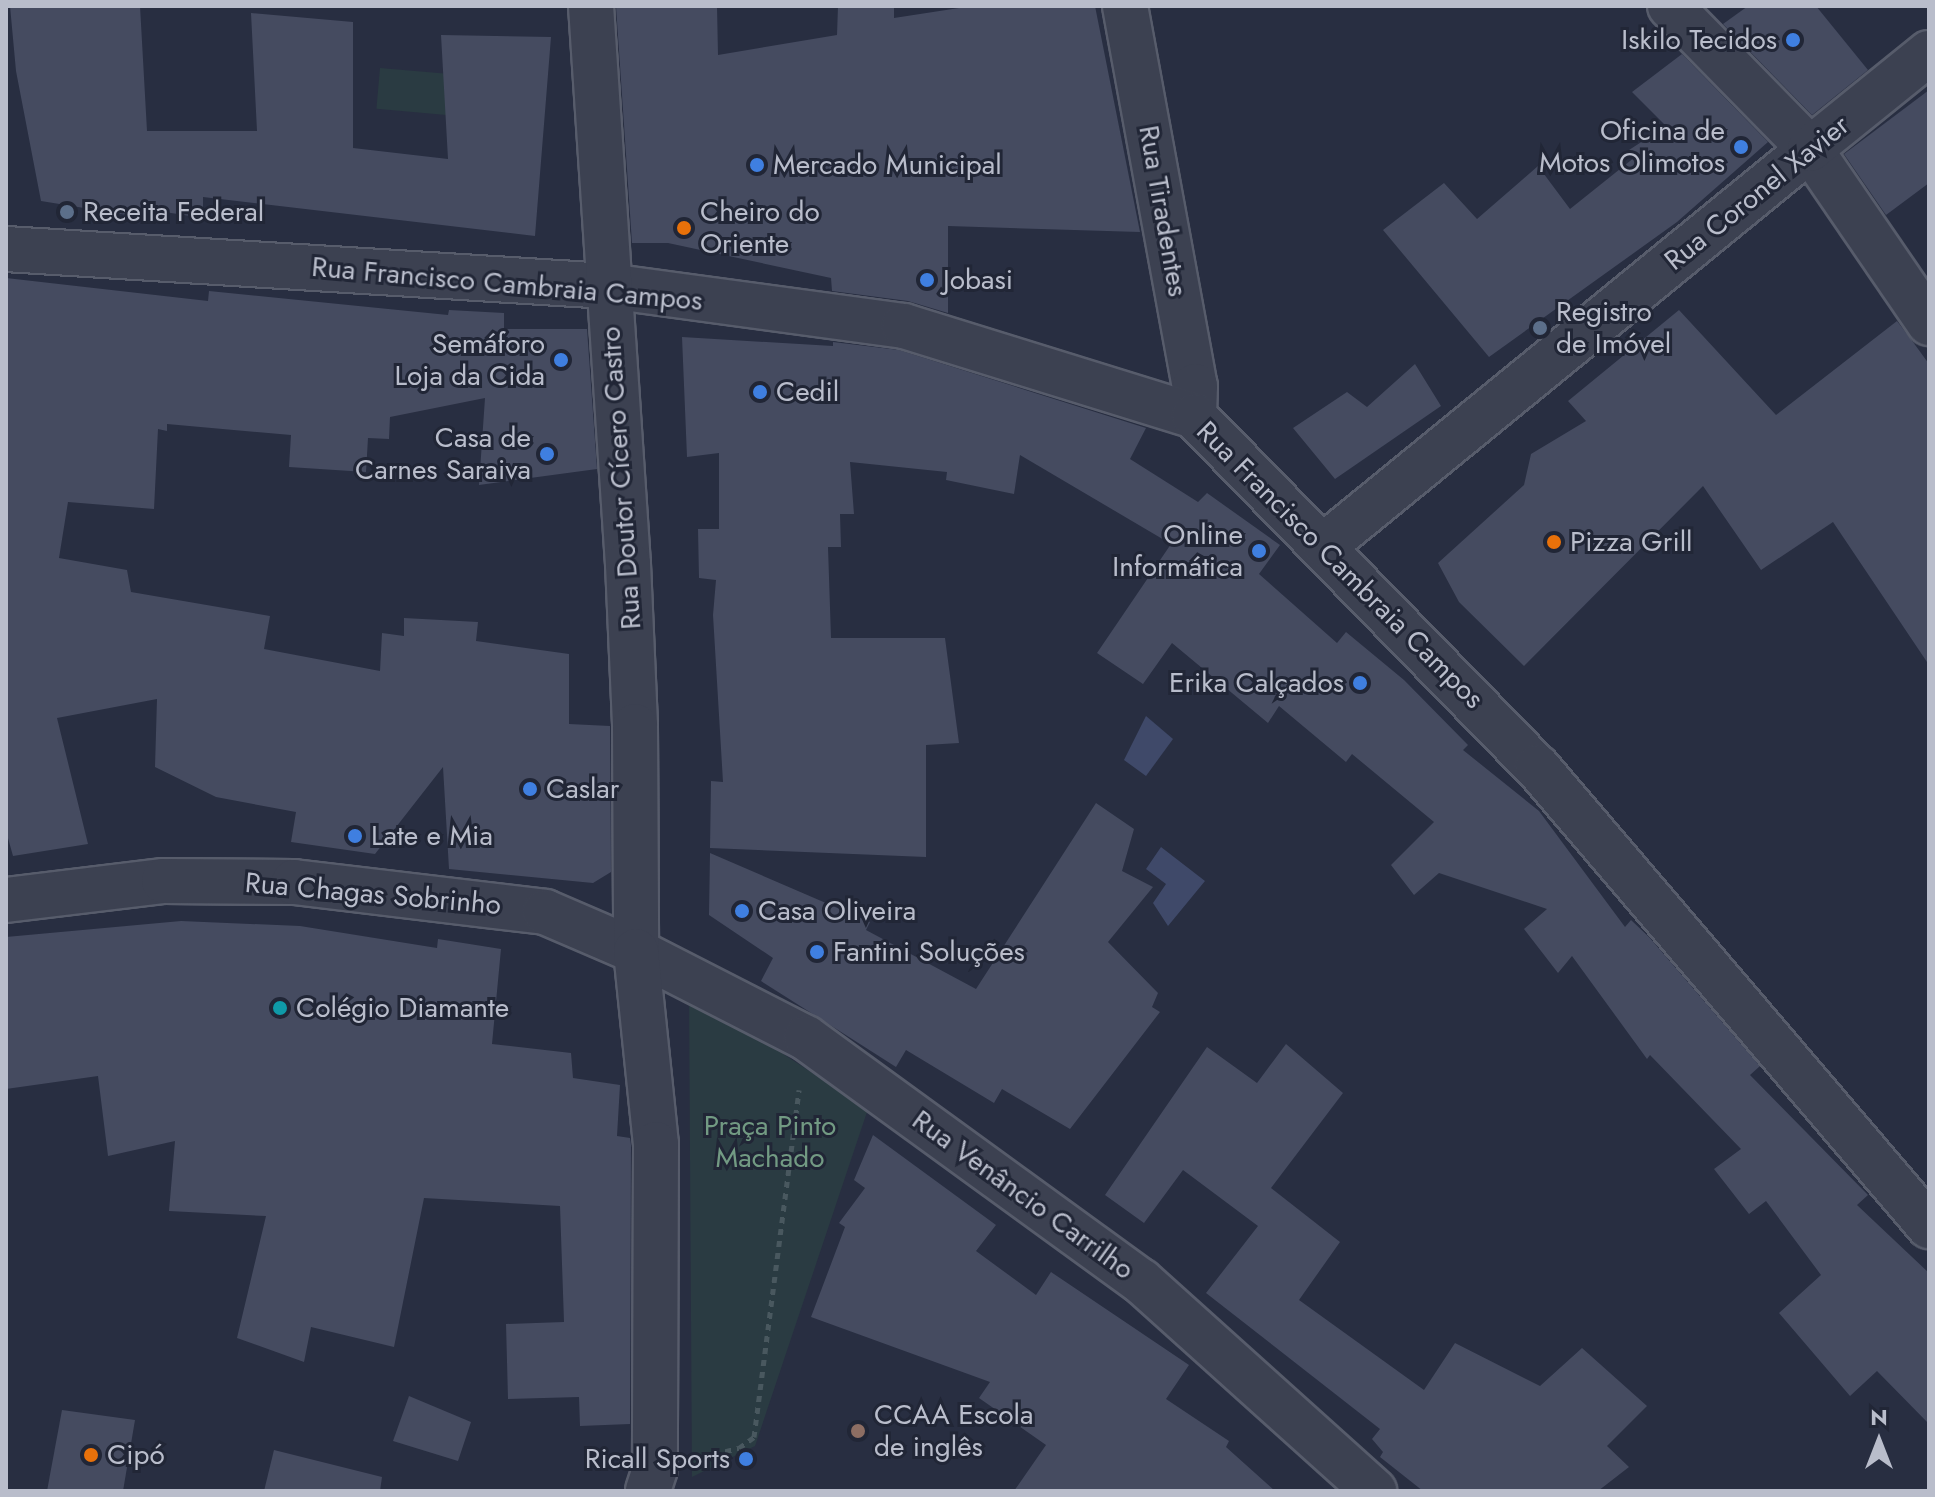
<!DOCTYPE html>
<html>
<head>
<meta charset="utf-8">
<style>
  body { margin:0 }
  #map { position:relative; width:1935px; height:1497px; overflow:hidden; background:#282e41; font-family:Jost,sans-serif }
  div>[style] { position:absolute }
  .green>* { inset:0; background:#2a3b42; transform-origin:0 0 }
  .water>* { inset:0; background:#3f4969 }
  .building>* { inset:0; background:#454b60 }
  .path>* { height:5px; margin-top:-2.5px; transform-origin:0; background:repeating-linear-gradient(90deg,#49585f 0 6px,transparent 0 12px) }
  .roads { filter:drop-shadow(2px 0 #575c6b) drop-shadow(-2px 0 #575c6b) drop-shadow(0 2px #575c6b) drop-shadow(0 -2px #575c6b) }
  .minor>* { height:44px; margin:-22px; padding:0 22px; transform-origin:22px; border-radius:22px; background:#3c4151 }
  .tertiary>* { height:44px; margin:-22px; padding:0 22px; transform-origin:22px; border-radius:22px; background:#3c4151 }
  .dots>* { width:22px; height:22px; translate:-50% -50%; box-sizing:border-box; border:4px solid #212636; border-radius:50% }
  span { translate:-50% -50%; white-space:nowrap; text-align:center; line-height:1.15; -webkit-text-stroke:6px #212636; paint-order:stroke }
  .poi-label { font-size:28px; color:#b9bdcb }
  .right { translate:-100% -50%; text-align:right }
  .left { translate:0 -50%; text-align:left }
  .street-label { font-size:28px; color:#b9bdcb }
  .park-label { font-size:28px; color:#729a83 }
  .frame { position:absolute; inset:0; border:8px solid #b9bdcb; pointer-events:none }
  .north { position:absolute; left:1839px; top:1401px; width:80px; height:80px; -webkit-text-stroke:6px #212636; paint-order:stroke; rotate:0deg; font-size:22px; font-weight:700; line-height:32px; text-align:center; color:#b9bdcb }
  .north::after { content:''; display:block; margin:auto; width:28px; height:36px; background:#b9bdcb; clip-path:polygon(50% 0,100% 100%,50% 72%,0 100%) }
</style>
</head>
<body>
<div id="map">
  <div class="green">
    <i style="left:380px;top:68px;width:73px;height:41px;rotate:5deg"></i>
    <i style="clip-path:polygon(689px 993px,868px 1109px,755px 1446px,692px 1477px)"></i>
  </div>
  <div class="water">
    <i style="clip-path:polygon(1146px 716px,1173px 739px,1146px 776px,1124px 760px)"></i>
    <i style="clip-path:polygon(1161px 847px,1205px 881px,1168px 926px,1153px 903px,1166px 884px,1146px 869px)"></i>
  </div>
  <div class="building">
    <i style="clip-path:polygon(10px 6px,140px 6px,147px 131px,257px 131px,251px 13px,353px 22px,353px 148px,448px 159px,441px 35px,551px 37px,535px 236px,203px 197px,203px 218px,152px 210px,152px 219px,41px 201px,16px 71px)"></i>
    <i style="clip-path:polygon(616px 6px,717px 6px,718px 55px,837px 35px,838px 6px,894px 6px,894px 18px,972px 6px,1095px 6px,1140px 232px,948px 226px,948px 313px,908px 301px,832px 291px,831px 278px,668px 243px,632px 243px)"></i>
    <i style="clip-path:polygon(1748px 6px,1816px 6px,1868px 70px,1812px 115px,1723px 24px)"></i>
    <i style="clip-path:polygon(1682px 54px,1768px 142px,1677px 222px,1489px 357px,1383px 230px,1444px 183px,1477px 219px,1538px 166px,1570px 209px,1635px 157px,1629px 150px,1666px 126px,1632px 92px)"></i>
    <i style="clip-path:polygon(1929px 90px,1929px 183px,1886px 215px,1844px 154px)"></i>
    <i style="clip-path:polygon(6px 278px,208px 301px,209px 291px,448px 315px,449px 310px,504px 313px,504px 329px,587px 329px,597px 469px,479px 485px,485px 398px,390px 417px,389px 439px,368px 438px,366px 472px,289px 467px,291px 435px,167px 424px,167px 431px,158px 429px,154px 509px,68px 502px,59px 558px,127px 570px,131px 592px,270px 616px,264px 649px,380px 671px,382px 633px,404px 636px,404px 618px,478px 622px,476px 641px,569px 654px,569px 724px,610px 726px,611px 872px,593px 883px,449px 869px,443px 767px,375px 854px,291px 842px,296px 812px,216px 797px,155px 767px,157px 699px,57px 718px,88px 844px,13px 856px,6px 831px)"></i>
    <i style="clip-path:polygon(1679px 310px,1776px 415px,1897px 321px,1913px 342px,1929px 364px,1929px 665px,1833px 522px,1761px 570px,1703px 486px,1524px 666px,1459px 602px,1438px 563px,1524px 485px,1531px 454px,1586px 421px,1568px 401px)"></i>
    <i style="clip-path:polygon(682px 337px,833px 346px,833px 342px,899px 350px,1146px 428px,1130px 459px,1198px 502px,1207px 493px,1280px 545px,1259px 574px,1337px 643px,1346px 632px,1404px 680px,1468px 745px,1463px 750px,1539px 811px,1625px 927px,1631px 920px,1650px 938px,1760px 1066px,1750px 1075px,1868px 1195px,1857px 1205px,1929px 1273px,1929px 1424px,1877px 1371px,1850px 1396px,1779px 1313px,1821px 1275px,1766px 1201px,1749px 1214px,1714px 1169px,1741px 1149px,1650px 1055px,1647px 1059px,1572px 956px,1558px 973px,1524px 929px,1547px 909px,1439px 873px,1414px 895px,1391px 865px,1434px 822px,1352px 754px,1346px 762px,1279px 706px,1268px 723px,1172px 643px,1143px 684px,1097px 653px,1171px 544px,1020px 455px,1014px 494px,946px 480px,947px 472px,850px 462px,854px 514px,840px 514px,841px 547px,828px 547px,831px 638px,945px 638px,959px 743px,926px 745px,926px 857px,710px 848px,711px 781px,723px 782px,713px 615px,716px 580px,699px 578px,698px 529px,719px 529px,719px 453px,687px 457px)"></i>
    <i style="clip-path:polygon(1415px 364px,1441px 406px,1335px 479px,1293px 428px,1347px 392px,1367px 407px)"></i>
    <i style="clip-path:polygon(1096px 803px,1134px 829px,1122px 871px,1153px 887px,1108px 942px,1158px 993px,1152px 1007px,1160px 1012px,1070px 1129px,1002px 1089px,994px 1103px,906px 1050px,896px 1067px,761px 981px,773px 958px,709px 915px,710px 853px,870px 922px,866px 930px,976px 989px)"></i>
    <i style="clip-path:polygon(181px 921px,300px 926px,437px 948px,438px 939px,501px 949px,492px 1044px,571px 1053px,573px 1078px,620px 1085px,617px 1136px,630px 1138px,631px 1145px,630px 1424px,580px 1426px,579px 1397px,508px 1399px,506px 1324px,564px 1322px,560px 1206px,424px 1198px,394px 1347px,311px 1327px,304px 1362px,237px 1338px,266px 1216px,169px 1211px,175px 1141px,108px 1156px,98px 1076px,6px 1089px,6px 937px)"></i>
    <i style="clip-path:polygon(1286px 1044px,1343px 1093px,1271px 1188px,1340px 1242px,1299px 1300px,1424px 1390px,1455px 1343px,1540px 1386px,1582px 1348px,1647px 1406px,1607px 1446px,1629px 1467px,1598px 1491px,1423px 1491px,1380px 1457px,1383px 1452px,1372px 1439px,1380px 1429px,1206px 1293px,1258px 1226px,1183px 1170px,1144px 1223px,1105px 1195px,1207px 1047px,1257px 1083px)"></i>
    <i style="clip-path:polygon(873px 1135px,996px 1225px,976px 1251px,1036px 1295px,1051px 1272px,1189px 1365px,1166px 1399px,1229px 1441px,1226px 1447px,1275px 1491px,1014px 1491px,1046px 1445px,979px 1398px,990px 1382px,811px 1317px,845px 1227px,839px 1223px,865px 1188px,854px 1180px)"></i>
    <i style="clip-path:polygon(409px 1396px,471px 1422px,458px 1461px,393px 1441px)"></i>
    <i style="clip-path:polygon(62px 1410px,135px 1420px,123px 1491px,47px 1491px)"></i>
    <i style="clip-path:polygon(274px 1450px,382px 1477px,380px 1491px,264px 1491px)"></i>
  </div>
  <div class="path">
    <i style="left:702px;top:1457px;width:38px;rotate:-14deg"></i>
    <i style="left:739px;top:1448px;width:19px;rotate:-36deg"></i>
    <i style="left:754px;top:1437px;width:350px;rotate:-82.6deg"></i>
  </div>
  <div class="roads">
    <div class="minor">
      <i style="left:1125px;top:6px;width:386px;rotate:79.6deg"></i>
      <i style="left:1195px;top:386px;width:30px;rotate:92deg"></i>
      <i style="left:6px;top:249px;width:603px;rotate:3.52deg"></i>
      <i style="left:608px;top:286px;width:299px;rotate:7.7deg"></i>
      <i style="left:904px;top:326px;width:304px;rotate:17.2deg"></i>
      <i style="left:1194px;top:416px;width:491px;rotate:45.7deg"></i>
      <i style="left:1537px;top:767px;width:604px;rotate:49.5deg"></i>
      <i style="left:1325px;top:545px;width:626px;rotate:-39.23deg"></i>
      <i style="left:1810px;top:149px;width:211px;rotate:55.6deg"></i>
      <i style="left:6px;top:900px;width:159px;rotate:-6.9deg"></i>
      <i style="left:164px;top:881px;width:130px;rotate:0.4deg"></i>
      <i style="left:294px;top:882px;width:253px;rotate:6.8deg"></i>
      <i style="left:545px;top:912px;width:99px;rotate:23.2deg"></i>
      <i style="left:636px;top:951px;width:191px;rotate:27.1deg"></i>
      <i style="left:806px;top:1038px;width:414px;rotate:36deg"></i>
      <i style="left:1141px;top:1281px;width:314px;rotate:42deg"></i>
    </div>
    <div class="tertiary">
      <i style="left:591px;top:6px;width:559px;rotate:86.21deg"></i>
      <i style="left:628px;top:564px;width:162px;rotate:87.5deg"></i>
      <i style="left:635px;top:726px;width:225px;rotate:89.7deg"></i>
      <i style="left:636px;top:951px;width:194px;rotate:84.1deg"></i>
      <i style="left:656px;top:1144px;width:325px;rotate:90.2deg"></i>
      <i style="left:655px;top:1469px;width:23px;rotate:108deg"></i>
      <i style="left:1670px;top:6px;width:200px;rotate:45.6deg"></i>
      <i style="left:1810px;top:149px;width:153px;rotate:-38.9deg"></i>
    </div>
  </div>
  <div class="dots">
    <i style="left:1793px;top:40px;background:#3f7fe0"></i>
    <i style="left:1741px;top:147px;background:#3f7fe0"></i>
    <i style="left:757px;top:165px;background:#3f7fe0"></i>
    <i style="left:67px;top:212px;background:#5c6f8a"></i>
    <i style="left:684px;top:228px;background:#e8710a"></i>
    <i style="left:927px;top:280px;background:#3f7fe0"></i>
    <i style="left:1540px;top:328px;background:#5c6f8a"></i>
    <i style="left:561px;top:360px;background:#3f7fe0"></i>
    <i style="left:760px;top:392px;background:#3f7fe0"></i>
    <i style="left:547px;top:454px;background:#3f7fe0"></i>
    <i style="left:1554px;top:542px;background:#e8710a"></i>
    <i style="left:1259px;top:551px;background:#3f7fe0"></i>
    <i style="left:1360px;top:683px;background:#3f7fe0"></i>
    <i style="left:530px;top:789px;background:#3f7fe0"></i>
    <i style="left:355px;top:836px;background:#3f7fe0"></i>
    <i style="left:742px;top:911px;background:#3f7fe0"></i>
    <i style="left:817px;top:952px;background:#3f7fe0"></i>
    <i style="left:280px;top:1008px;background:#0f9aa8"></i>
    <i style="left:858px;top:1431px;background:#8d6e63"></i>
    <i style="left:91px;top:1455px;background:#e8710a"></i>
    <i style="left:746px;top:1459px;background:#3f7fe0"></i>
  </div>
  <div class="poi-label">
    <span class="right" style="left:1777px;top:40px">Iskilo Tecidos</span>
    <span class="right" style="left:1725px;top:147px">Oficina de<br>Motos Olimotos</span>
    <span class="left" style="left:773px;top:165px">Mercado Municipal</span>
    <span class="left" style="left:83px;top:212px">Receita Federal</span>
    <span class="left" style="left:700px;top:228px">Cheiro do<br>Oriente</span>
    <span class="left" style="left:943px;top:280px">Jobasi</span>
    <span class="left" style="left:1556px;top:328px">Registro<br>de Imóvel</span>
    <span class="right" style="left:545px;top:360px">Semáforo<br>Loja da Cida</span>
    <span class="left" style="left:776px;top:392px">Cedil</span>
    <span class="right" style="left:531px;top:454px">Casa de<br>Carnes Saraiva</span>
    <span class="right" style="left:1243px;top:551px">Online<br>Informática</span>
    <span class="left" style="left:1570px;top:542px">Pizza Grill</span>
    <span class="right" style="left:1344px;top:683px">Erika Calçados</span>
    <span class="left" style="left:546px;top:789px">Caslar</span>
    <span class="left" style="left:371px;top:836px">Late e Mia</span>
    <span class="left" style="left:758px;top:911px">Casa Oliveira</span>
    <span class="left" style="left:833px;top:952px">Fantini Soluções</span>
    <span class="left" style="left:296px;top:1008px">Colégio Diamante</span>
    <span class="left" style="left:874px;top:1431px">CCAA Escola<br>de inglês</span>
    <span class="left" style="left:107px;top:1455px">Cipó</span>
    <span class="right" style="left:730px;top:1459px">Ricall Sports</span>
  </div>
  <div class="street-label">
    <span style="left:1757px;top:193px;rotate:-39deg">Rua Coronel Xavier</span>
    <span style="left:1163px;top:211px;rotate:80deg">Rua Tiradentes</span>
    <span style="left:507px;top:284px;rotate:5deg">Rua Francisco Cambraia Campos</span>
    <span style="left:621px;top:478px;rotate:-94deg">Rua Doutor Cícero Castro</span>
    <span style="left:1340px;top:565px;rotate:45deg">Rua Francisco Cambraia Campos</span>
    <span style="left:373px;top:894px;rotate:5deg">Rua Chagas Sobrinho</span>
    <span style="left:1023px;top:1195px;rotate:36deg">Rua Venâncio Carrilho</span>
  </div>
  <div class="park-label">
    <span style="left:770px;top:1142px">Praça Pinto<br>Machado</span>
  </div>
  <div class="frame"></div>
  <div class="north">N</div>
</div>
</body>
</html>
